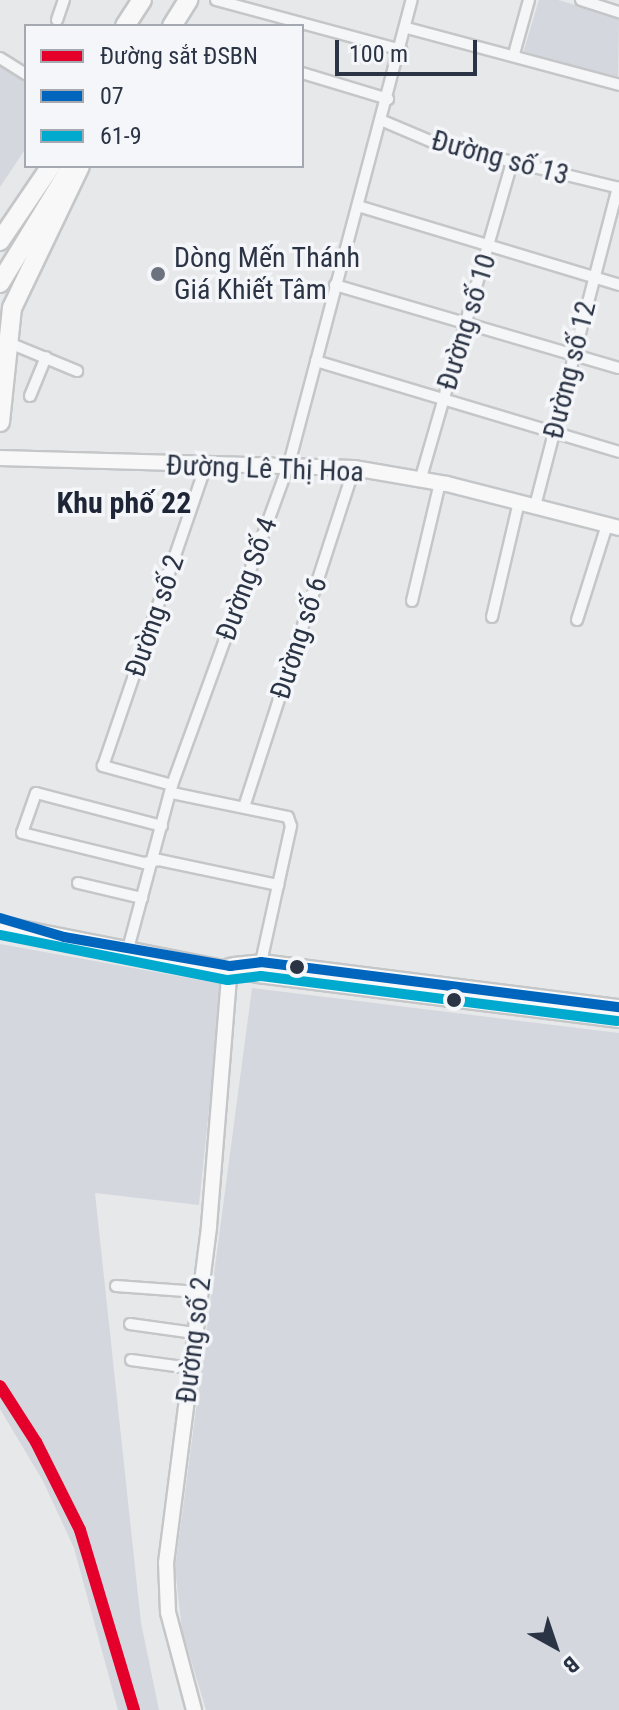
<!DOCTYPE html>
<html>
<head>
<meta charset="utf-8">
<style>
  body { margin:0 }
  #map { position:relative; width:619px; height:1710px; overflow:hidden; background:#e6e8ea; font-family:"Roboto Condensed",sans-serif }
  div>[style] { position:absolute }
  .built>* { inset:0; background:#d4d7dd }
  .roads { filter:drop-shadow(2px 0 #c4c6c8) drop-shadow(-2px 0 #c4c6c8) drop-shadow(0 2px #c4c6c8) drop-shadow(0 -2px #c4c6c8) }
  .street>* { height:10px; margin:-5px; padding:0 5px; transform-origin:5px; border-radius:5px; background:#f5f6f7 }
  .secondary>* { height:14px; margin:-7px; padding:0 7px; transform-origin:7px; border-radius:7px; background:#f8f8f8 }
  .highway>* { height:18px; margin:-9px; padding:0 9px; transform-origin:9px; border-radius:9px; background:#f8f8f8 }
  .bus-1>* { height:10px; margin:-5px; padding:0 5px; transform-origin:5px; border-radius:5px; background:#0065bd }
  .bus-2>* { height:10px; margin:-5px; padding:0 5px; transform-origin:5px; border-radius:5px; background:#00a9ce }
  .rail-1>* { height:12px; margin:-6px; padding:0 6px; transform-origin:6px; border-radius:6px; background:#e4002b }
  .dots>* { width:22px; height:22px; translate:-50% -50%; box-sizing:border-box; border:4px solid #f4f6f9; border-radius:50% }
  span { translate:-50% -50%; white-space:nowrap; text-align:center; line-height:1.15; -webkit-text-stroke:7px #f4f6f9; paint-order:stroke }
  .street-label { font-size:28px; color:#2b3445 }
  .poi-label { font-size:28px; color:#2b3445 }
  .left { translate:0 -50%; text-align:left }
  .neighbourhood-label { font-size:30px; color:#1d2536; font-weight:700 }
  .legend { position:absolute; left:24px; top:24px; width:280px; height:144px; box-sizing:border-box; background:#f4f6f9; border:2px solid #a4a8b1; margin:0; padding:10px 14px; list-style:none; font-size:24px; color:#2b3445 }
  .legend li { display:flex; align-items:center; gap:16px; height:40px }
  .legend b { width:40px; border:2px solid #a4a8b1 }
  .north { position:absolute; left:515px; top:1606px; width:80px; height:80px; -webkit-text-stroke:6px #f4f6f9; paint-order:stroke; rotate:140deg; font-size:22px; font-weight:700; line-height:32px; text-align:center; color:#2b3445 }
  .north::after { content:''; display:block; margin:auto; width:28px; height:36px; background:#2b3445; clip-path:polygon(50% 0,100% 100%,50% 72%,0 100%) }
  .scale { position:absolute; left:335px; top:40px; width:142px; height:36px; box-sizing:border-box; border:4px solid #2b3445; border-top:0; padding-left:10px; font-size:24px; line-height:28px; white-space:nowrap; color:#2b3445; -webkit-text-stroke:6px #f4f6f9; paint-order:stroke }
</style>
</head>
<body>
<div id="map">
  <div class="built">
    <i style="clip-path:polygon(539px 0,558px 0,619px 18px,618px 82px,523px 53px)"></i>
    <i style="clip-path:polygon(0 56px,26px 72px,26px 148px,0 187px)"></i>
    <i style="clip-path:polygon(0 944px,222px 984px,199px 1205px,95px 1193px,141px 1623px,159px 1710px,118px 1710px,74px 1548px,43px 1481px,0 1409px)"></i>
    <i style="clip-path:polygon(252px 988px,619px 1033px,619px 1710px,206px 1710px,182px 1630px,175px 1568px)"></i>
  </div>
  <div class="roads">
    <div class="street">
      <i style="left:216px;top:0;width:192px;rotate:15.1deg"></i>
      <i style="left:581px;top:0;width:40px;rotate:18deg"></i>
      <i style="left:57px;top:20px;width:21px;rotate:-71deg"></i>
      <i style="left:407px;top:28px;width:220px;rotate:15deg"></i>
      <i style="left:514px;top:54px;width:56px;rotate:-74.5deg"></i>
      <i style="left:0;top:58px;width:31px;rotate:32deg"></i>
      <i style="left:302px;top:73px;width:90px;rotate:16.8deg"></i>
      <i style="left:383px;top:121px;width:56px;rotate:22.9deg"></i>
      <i style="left:435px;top:143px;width:189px;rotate:13.7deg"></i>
      <i style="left:358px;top:206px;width:273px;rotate:16.8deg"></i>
      <i style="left:335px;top:285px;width:296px;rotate:16.3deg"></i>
      <i style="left:7px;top:342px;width:76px;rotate:22.5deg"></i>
      <i style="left:316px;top:361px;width:316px;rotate:16.7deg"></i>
      <i style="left:30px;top:396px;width:42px;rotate:-67.7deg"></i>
      <i style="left:420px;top:481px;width:332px;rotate:-73.9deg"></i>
      <i style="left:535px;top:506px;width:329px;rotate:-75.4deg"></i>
      <i style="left:412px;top:601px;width:121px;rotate:-76.7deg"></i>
      <i style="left:492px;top:617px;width:118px;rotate:-76.8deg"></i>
      <i style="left:577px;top:620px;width:100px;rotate:-72.5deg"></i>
      <i style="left:172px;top:785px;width:72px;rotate:-164.6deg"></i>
      <i style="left:103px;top:766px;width:318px;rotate:-71.1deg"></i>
      <i style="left:172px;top:793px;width:118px;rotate:11.7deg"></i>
      <i style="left:288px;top:817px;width:9px;rotate:72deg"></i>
      <i style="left:291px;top:826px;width:139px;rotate:102.4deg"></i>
      <i style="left:244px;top:807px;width:356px;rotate:-72deg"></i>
      <i style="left:162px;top:826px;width:130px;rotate:-165.3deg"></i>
      <i style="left:36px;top:793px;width:42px;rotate:109.3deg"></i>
      <i style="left:22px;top:833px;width:126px;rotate:13.8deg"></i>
      <i style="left:144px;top:863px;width:15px;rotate:-11deg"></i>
      <i style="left:159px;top:860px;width:122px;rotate:11.9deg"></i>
      <i style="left:78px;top:883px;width:66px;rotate:13.2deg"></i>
      <i style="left:128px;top:949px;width:170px;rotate:-75deg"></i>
      <i style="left:172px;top:785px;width:342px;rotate:-70deg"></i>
      <i style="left:289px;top:464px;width:480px;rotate:-75.2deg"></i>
      <i style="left:116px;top:1286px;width:83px;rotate:4.1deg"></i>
      <i style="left:130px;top:1324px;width:65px;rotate:8deg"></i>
      <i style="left:131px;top:1360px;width:60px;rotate:7.7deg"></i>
    </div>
    <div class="secondary">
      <i style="left:0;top:458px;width:354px;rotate:1.6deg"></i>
      <i style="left:354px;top:468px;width:94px;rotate:9.8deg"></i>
      <i style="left:447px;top:484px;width:178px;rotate:14.3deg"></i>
      <i style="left:0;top:924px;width:263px;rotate:11.2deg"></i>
      <i style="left:258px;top:975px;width:364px;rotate:7.1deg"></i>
      <i style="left:234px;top:965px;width:27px;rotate:-6deg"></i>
      <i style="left:261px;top:962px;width:361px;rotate:7.2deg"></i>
      <i style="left:194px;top:1710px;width:101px;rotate:-104.9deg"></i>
      <i style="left:168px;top:1612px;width:49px;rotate:-92.3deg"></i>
      <i style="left:166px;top:1563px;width:340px;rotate:-82.7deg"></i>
      <i style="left:209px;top:1226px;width:261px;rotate:-85.4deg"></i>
    </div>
    <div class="highway">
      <i style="left:125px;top:26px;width:31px;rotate:-57deg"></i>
      <i style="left:172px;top:26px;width:31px;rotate:-58deg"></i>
      <i style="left:0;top:241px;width:91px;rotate:-55.8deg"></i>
      <i style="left:0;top:283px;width:137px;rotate:-58.4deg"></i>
      <i style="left:0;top:422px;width:115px;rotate:-84deg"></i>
      <i style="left:12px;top:308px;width:157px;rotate:-64.4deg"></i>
    </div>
  </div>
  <div class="bus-1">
    <i style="left:0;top:918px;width:67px;rotate:16.5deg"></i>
    <i style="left:64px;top:937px;width:169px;rotate:9.9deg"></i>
    <i style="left:230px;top:966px;width:31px;rotate:-7deg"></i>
    <i style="left:261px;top:962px;width:361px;rotate:7.2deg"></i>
  </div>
  <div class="bus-2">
    <i style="left:0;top:935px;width:232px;rotate:11.2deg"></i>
    <i style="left:228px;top:980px;width:33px;rotate:-7deg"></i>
    <i style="left:261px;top:976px;width:359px;rotate:7.2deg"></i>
  </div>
  <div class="rail-1">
    <i style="left:0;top:1386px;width:67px;rotate:57.3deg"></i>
    <i style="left:36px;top:1442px;width:98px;rotate:63.4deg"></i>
    <i style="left:80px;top:1530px;width:188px;rotate:73.3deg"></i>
  </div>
  <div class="dots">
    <i style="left:158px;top:274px;background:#6c737f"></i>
    <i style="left:297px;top:967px;background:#2b3445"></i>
    <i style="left:454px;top:1000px;background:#2b3445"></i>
  </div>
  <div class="street-label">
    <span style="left:500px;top:158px;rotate:15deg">Đường số 13</span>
    <span style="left:467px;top:322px;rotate:-73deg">Đường số 10</span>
    <span style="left:570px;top:370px;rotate:-76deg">Đường số 12</span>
    <span style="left:265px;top:469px;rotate:2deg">Đường Lê Thị Hoa</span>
    <span style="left:247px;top:579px;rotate:-70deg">Đường Số 4</span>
    <span style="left:155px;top:616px;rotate:-71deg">Đường số 2</span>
    <span style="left:299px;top:638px;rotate:-72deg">Đường số 6</span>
    <span style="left:194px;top:1340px;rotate:-83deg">Đường số 2</span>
  </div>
  <div class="poi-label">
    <span class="left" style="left:174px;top:274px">Dòng Mến Thánh<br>Giá Khiết Tâm</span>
  </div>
  <div class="neighbourhood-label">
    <span style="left:124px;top:503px">Khu phố 22</span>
  </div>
  <ul class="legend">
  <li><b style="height:10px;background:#e4002b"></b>Đường sắt ĐSBN</li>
  <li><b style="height:10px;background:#0065bd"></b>07</li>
  <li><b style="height:10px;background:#00a9ce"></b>61-9</li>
  </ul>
  <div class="north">B</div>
  <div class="scale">100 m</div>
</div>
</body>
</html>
